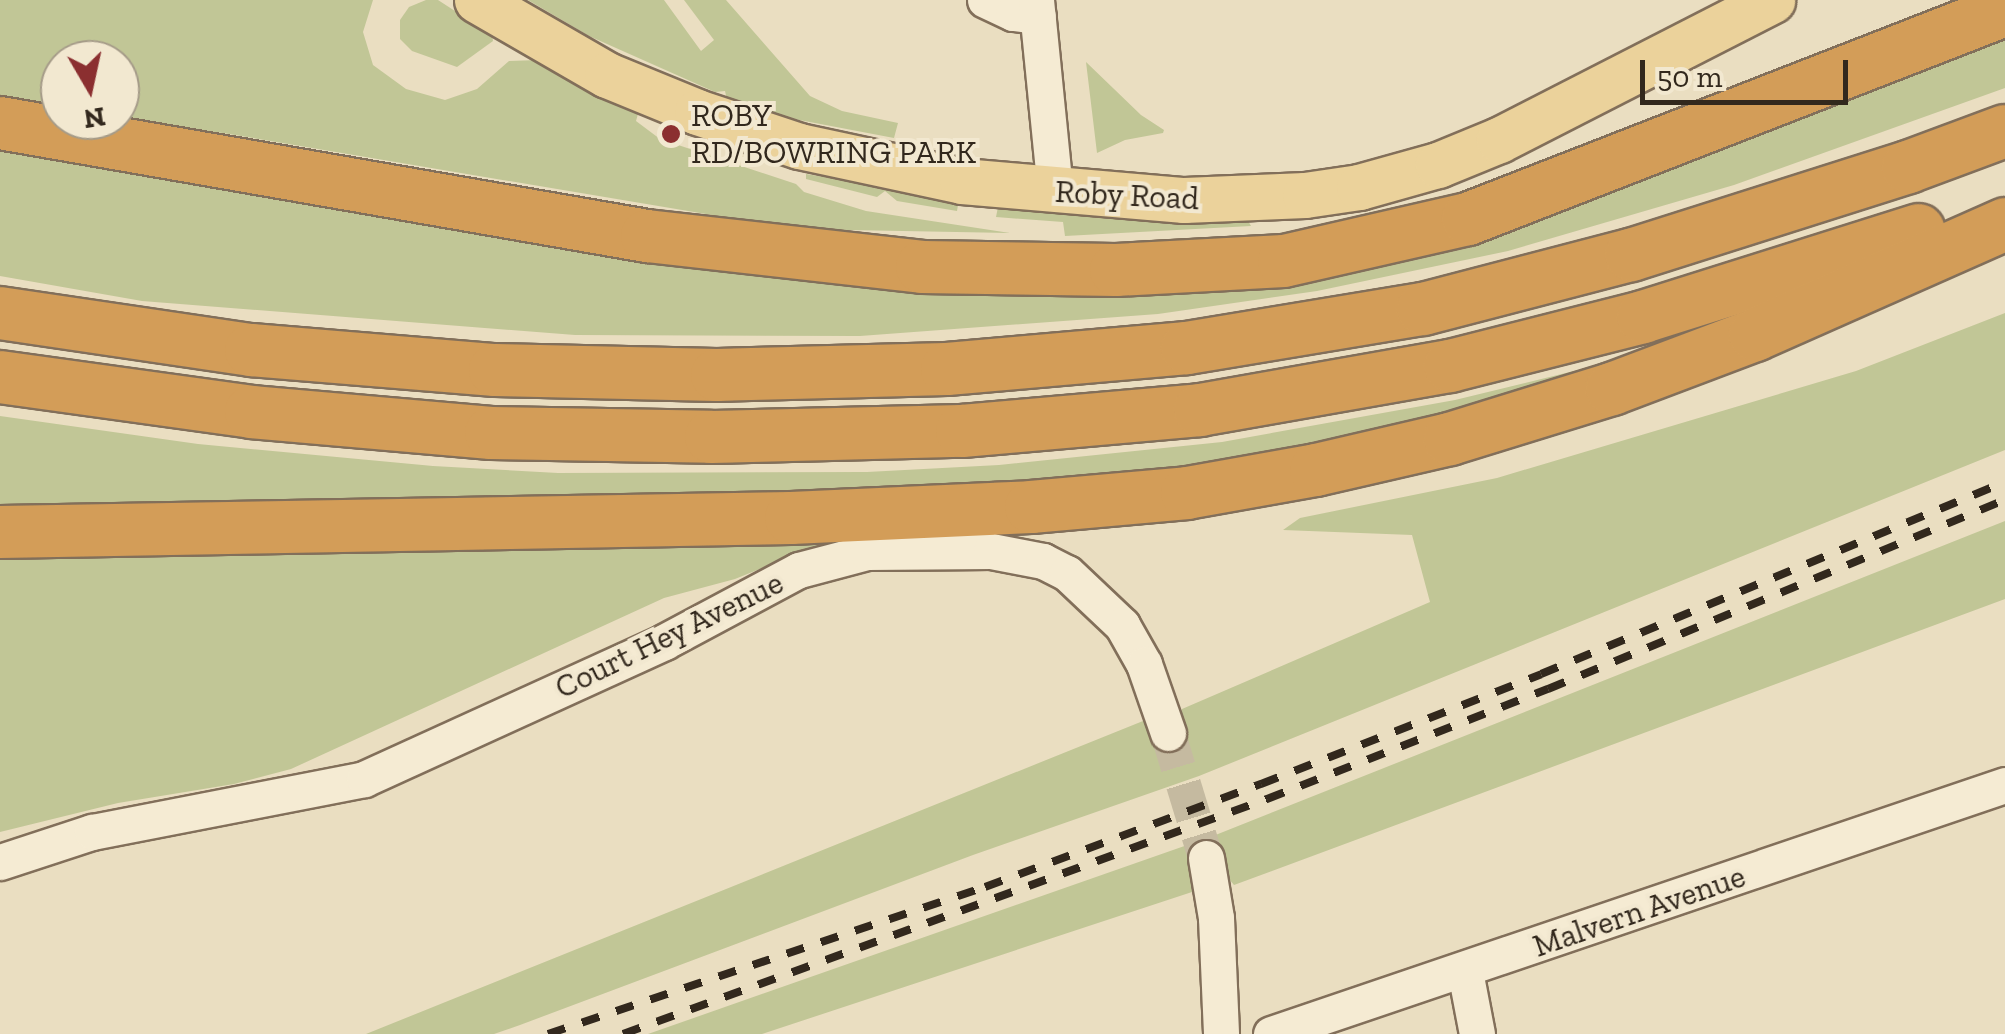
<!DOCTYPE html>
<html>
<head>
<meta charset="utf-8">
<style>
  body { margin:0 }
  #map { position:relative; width:2005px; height:1034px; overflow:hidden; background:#eadec1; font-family:"Zilla Slab",serif }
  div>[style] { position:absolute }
  .green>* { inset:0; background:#c1c696 }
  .minor-tunnel>* { height:35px; margin-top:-17.5px; transform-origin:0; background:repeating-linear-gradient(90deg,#c5baa0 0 35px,transparent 0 53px) }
  .roads { filter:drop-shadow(2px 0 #826f5a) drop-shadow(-2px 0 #826f5a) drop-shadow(0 2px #826f5a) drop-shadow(0 -2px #826f5a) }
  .minor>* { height:35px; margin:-17.5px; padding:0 17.5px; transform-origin:17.5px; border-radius:17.5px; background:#f5ebd3 }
  .major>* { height:45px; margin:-22.5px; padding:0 22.5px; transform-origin:22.5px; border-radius:22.5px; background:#ebd29b }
  .highway>* { height:52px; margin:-26px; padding:0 26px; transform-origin:26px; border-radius:26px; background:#d39d58 }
  .rail>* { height:8px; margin-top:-4px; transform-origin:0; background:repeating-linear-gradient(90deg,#32281d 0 18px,transparent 0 36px) }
  .dots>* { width:28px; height:28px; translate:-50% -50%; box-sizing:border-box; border:5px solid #f2e8d0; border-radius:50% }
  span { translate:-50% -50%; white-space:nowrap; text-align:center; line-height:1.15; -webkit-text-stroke:8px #f2e8d0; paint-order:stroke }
  .poi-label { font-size:32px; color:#32281d }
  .left { translate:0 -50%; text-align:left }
  .street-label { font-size:32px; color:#32281d }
  .north { position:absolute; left:40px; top:40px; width:100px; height:100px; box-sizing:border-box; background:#f2e8d0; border:2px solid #a59b88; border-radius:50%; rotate:171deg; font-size:28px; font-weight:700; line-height:40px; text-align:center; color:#32281d }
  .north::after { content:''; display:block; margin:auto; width:35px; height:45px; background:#8b2f30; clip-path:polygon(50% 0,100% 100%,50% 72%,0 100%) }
  .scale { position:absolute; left:1640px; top:60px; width:208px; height:45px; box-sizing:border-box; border:5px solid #32281d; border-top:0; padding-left:12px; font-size:30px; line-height:35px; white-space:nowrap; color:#32281d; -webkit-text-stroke:8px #f2e8d0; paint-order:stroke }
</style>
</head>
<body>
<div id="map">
  <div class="green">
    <i style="clip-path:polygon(0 0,373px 0,363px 32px,373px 65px,406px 89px,445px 100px,477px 89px,509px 61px,539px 60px,638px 114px,636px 121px,660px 139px,796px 184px,804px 192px,866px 211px,1010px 233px,795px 229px,223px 133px,104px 120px,120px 120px,120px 60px,60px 60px,60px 115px,0 109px)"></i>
    <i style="clip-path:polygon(426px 0,438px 0,492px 35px,493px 41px,457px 67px,412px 51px,400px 39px,400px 20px,409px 7px)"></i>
    <i style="clip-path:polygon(528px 0,664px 0,701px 51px,714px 40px,684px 0,726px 0,810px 96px,842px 111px,898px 123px,894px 138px,773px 115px,727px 100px,725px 91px,715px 92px,589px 36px)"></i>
    <i style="clip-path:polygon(2005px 36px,2005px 88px,1734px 185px,1508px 251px,1317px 291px,1158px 314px,860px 336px,575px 335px,142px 301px,0 276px,0 146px,1199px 285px)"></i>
    <i style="clip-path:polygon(1086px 62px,1141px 115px,1164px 130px,1163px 133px,1125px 140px,1097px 153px)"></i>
    <i style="clip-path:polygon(806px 174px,959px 199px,957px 211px,897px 201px,885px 191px,877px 197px,806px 179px)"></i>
    <i style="clip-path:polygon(998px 207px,1103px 218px,1247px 219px,1251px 226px,1065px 236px,1063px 222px,996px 217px)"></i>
    <i style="clip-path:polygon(2005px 313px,2005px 450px,1199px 776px,973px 855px,520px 1025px,494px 1034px,366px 1034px,1143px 721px,1162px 733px,1178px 725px,1182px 709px,1430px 602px,1412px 535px,1283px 530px,1300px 518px,1497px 478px,1856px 371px)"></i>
    <i style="clip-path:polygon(1639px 355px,1358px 444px,995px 492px,0 517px,0 416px,198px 444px,433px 466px,558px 473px,867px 472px,999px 465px,1222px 442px,1455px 400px)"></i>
    <i style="clip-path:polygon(2005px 521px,2005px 599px,1234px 885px,1220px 868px,1198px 873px,1192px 892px,762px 1034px,648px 1034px,1213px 836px)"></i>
    <i style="clip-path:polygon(859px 539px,817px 546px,735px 579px,664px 598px,291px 769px,234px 784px,118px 803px,0 832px,0 553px)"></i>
  </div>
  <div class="minor-tunnel">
    <i style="left:1168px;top:733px;width:131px;rotate:73.1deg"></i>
  </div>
  <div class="roads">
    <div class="minor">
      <i style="left:985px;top:0;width:31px;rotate:25deg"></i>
      <i style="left:1013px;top:13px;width:25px;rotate:7deg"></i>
      <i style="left:1036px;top:0;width:193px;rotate:84.3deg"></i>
      <i style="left:1206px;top:858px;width:61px;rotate:80.5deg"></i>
      <i style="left:1216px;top:918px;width:116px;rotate:87.5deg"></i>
      <i style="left:0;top:862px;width:97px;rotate:-18.1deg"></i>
      <i style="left:92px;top:832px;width:277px;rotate:-11deg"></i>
      <i style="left:364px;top:779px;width:330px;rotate:-24.5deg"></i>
      <i style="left:664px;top:642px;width:153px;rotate:-28.1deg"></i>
      <i style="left:799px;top:570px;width:70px;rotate:-14.8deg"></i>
      <i style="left:867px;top:552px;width:124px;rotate:-0.5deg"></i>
      <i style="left:991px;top:551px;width:53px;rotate:10.9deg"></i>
      <i style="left:1043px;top:561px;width:27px;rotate:27deg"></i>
      <i style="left:1067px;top:573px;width:76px;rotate:43.4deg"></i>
      <i style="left:1122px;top:625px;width:45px;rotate:60.6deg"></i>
      <i style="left:1144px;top:664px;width:73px;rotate:70.8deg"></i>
      <i style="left:1465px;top:971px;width:64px;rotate:79.2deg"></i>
      <i style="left:1271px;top:1034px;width:775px;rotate:-18.74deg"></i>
    </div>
    <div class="major">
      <i style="left:477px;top:0;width:150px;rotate:30deg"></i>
      <i style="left:607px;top:75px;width:97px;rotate:22.3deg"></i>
      <i style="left:697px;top:112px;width:108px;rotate:18.4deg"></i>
      <i style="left:799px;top:146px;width:167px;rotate:12.1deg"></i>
      <i style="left:962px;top:181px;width:223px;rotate:4.9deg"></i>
      <i style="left:1184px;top:200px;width:121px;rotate:-2.4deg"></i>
      <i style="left:1305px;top:195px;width:55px;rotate:-8.4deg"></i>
      <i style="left:1359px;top:187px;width:82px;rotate:-15.6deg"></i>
      <i style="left:1438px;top:165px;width:66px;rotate:-22.3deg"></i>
      <i style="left:1499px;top:140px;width:307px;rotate:-27.1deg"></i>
    </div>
    <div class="highway">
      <i style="left:0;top:123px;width:657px;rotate:9.91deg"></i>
      <i style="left:647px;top:236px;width:277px;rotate:6.4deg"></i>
      <i style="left:922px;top:267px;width:194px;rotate:0.9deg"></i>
      <i style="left:1116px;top:270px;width:168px;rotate:-3.1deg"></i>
      <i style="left:1284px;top:261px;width:189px;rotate:-12.9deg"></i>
      <i style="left:1468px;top:219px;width:576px;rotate:-21.27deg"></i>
      <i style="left:0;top:313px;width:254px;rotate:8.4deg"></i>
      <i style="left:251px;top:350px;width:245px;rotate:4.7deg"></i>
      <i style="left:495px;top:370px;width:222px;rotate:1.3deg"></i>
      <i style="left:717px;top:375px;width:230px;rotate:-1.5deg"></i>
      <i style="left:947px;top:369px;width:241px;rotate:-5deg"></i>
      <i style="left:1187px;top:348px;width:239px;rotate:-9.4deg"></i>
      <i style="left:1423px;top:309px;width:215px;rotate:-14.6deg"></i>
      <i style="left:1631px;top:255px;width:291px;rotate:-17.6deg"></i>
      <i style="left:1908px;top:167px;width:103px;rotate:-20.4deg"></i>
      <i style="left:0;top:377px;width:253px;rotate:7.9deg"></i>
      <i style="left:251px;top:412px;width:241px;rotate:5deg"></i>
      <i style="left:491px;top:433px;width:220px;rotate:1deg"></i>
      <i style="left:711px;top:437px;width:251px;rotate:-1.4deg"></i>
      <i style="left:962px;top:431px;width:239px;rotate:-5deg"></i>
      <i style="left:1200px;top:410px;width:254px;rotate:-10deg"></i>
      <i style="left:1450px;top:366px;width:199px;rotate:-14.2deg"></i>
      <i style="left:1643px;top:317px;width:289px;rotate:-17.5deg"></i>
      <i style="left:0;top:532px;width:791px;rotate:-1.01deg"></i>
      <i style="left:791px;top:518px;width:240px;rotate:-2.6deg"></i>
      <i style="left:1031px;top:507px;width:157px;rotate:-5.1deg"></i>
      <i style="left:1187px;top:493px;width:131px;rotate:-10.1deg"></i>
      <i style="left:1316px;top:470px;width:138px;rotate:-13deg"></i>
      <i style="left:1450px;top:439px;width:170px;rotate:-17.2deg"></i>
      <i style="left:1612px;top:389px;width:153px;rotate:-20.7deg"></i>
      <i style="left:1755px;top:335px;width:274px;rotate:-23.9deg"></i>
    </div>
  </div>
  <div class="rail">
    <i style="left:548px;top:1034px;width:461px;rotate:-18.6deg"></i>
    <i style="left:985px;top:887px;width:295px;rotate:-20.5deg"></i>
    <i style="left:1261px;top:784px;width:301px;rotate:-21.4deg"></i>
    <i style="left:1541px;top:674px;width:502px;rotate:-22.48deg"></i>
    <i style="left:623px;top:1034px;width:686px;rotate:-20.05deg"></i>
    <i style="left:1267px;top:799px;width:302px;rotate:-21.4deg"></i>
    <i style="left:1548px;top:689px;width:495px;rotate:-22.5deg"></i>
  </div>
  <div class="dots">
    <i style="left:671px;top:134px;background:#8b2f30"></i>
  </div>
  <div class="poi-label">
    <span class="left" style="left:691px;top:134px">ROBY<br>RD/BOWRING PARK</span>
  </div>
  <div class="street-label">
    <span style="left:1127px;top:195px;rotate:3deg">Roby Road</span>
    <span style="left:669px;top:635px;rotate:-26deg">Court Hey Avenue</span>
    <span style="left:1639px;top:911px;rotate:-19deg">Malvern Avenue</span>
  </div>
  <div class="north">N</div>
  <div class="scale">50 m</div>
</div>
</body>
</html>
